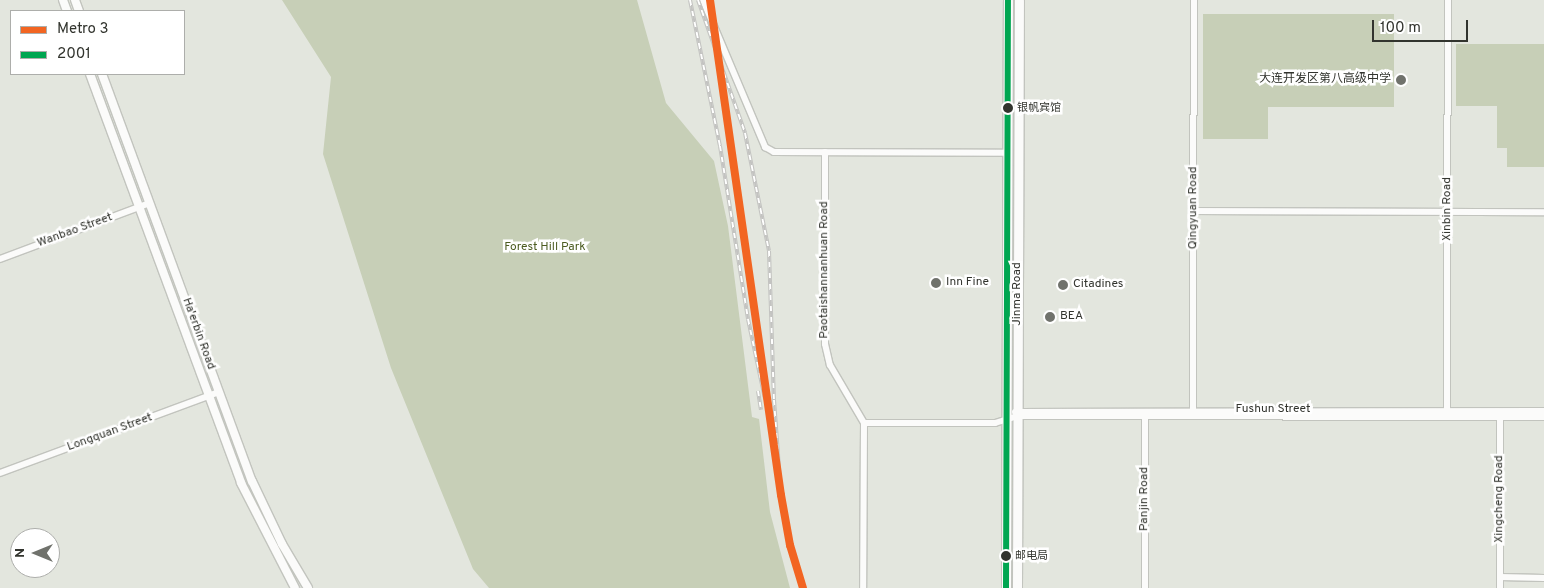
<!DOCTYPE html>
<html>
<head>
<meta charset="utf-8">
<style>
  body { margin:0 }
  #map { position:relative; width:1544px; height:588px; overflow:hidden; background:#e3e6de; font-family:Overpass,"Noto Sans SC",sans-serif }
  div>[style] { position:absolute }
  .green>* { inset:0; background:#c7cfb7 }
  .roads { filter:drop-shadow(1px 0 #c2c4be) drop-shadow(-1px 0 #c2c4be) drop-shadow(0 1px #c2c4be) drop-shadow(0 -1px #c2c4be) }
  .minor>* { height:6px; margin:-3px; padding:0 3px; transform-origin:3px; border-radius:3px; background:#fbfbfa }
  .tertiary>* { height:8px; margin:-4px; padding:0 4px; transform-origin:4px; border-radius:4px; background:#fbfbfa }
  .secondary>* { height:9px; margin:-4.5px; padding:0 4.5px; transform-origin:4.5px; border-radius:4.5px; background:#fbfbfa }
  .rail>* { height:4px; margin-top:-2px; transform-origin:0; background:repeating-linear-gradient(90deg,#fff 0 5.5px,#c3c3c1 0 11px); box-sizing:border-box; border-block:1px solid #c3c3c1 }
  .bus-1>* { height:6px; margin:-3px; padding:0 3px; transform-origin:3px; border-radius:3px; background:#00a651 }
  .metro-1>* { height:8px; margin:-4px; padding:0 4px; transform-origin:4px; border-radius:4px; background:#f26522 }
  .dots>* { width:14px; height:14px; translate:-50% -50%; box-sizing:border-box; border:2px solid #fff; border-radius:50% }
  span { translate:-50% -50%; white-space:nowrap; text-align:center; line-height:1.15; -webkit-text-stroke:5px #fff; paint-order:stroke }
  .bus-label { font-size:11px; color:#32342e }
  .left { translate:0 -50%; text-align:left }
  .poi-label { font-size:12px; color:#32342e }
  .right { translate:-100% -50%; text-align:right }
  .street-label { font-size:12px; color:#32342e }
  .park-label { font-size:12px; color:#4c5c21 }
  .legend { position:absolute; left:10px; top:10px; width:175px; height:65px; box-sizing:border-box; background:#fff; border:1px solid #adaeab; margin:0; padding:6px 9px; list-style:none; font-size:15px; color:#32342e }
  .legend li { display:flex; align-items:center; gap:10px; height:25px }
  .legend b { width:25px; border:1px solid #adaeab }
  .north { position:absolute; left:10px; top:528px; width:50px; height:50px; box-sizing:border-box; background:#fff; border:1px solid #adaeab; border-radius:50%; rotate:270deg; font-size:14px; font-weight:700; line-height:20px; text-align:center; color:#32342e }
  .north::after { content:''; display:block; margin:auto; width:18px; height:22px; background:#70726c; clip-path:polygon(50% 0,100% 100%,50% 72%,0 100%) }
  .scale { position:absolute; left:1372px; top:20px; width:96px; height:22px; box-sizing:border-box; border:2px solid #32342e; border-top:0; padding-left:6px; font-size:15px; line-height:18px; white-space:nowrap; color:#32342e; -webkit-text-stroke:4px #fff; paint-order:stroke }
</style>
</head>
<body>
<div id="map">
  <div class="green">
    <i style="clip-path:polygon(282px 0,637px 0,666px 103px,714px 161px,728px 226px,752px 417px,759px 419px,770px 512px,790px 588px,489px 588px,473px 569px,391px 368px,323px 154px,331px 77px)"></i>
    <i style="clip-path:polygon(1203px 14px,1394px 14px,1394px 107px,1268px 107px,1268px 139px,1203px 139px)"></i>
    <i style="clip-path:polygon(1456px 44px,1544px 44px,1544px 167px,1507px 167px,1507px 148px,1497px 148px,1497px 106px,1456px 106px)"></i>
  </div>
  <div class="roads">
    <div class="minor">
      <i style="left:703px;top:0;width:160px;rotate:67.1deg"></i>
      <i style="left:765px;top:147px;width:10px;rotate:29deg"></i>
      <i style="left:774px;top:152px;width:233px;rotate:0.2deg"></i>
      <i style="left:825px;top:152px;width:192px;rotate:90deg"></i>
      <i style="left:825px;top:344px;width:22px;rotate:77deg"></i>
      <i style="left:830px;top:365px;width:67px;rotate:59.6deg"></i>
      <i style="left:864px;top:423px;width:165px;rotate:90.3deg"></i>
      <i style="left:1194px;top:211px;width:350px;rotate:0.2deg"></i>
      <i style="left:0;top:259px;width:160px;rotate:-20.5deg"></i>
      <i style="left:1015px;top:412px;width:529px;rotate:-0.11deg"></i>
      <i style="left:1193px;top:413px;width:413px;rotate:-89.9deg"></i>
      <i style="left:1447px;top:414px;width:414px;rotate:-89.9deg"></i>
      <i style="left:864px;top:423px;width:131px"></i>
      <i style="left:995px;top:423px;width:24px;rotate:-17deg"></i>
      <i style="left:1018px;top:416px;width:526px;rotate:0.11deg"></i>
      <i style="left:0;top:473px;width:233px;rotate:-20.3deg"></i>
      <i style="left:1500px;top:577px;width:44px;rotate:1.3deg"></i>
      <i style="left:1145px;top:588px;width:174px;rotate:-90deg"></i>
      <i style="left:1500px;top:588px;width:174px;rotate:-90deg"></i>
    </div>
    <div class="tertiary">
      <i style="left:63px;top:0;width:12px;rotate:70deg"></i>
      <i style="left:75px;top:0;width:12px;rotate:70deg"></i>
      <i style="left:90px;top:74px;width:436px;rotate:69.7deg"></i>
      <i style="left:241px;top:483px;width:118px;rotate:62.8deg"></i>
      <i style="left:102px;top:74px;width:434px;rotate:69.8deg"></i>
      <i style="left:252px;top:481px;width:70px;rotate:64.5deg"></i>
      <i style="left:282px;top:544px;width:51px;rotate:59.4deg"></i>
    </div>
    <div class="secondary">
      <i style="left:1006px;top:588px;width:588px;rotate:-89.81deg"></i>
      <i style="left:1017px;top:588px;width:588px;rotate:-89.81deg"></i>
    </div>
  </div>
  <div class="rail">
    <i style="left:690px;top:0;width:149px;rotate:78.4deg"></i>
    <i style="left:720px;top:146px;width:175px;rotate:80.8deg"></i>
    <i style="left:748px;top:319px;width:82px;rotate:78deg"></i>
    <i style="left:698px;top:0;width:141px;rotate:70.5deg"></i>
    <i style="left:745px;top:133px;width:120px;rotate:78.5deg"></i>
    <i style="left:769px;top:251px;width:149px;rotate:88.1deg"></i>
    <i style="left:774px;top:400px;width:95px;rotate:85.8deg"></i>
    <i style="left:758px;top:391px;width:19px;rotate:81deg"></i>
  </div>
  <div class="bus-1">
    <i style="left:1006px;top:588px;width:588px;rotate:-89.81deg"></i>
  </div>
  <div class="metro-1">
    <i style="left:710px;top:0;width:500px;rotate:81.84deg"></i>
    <i style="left:781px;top:495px;width:51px;rotate:79.8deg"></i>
    <i style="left:790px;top:545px;width:45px;rotate:73.2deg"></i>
  </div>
  <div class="dots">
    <i style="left:1401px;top:80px;background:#70726c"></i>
    <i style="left:1008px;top:108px;background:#32342e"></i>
    <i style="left:936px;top:283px;background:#70726c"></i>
    <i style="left:1063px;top:285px;background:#70726c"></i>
    <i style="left:1050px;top:317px;background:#70726c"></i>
    <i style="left:1006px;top:556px;background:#32342e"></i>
  </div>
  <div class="bus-label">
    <span class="left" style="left:1017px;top:108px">银帆宾馆</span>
    <span class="left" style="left:1015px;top:556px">邮电局</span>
  </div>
  <div class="poi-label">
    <span class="right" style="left:1391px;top:80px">大连开发区第八高级中学</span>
    <span class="left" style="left:946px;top:283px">Inn Fine</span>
    <span class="left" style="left:1073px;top:285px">Citadines</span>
    <span class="left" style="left:1060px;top:317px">BEA</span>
  </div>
  <div class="street-label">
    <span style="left:1194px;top:208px;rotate:-90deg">Qingyuan Road</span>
    <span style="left:1448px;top:209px;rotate:-90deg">Xinbin Road</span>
    <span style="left:75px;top:231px;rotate:-20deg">Wanbao Street</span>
    <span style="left:825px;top:270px;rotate:-90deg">Paotaishannanhuan Road</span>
    <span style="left:1018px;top:294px;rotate:-90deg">Jinma Road</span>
    <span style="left:198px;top:334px;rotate:70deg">Ha'erbin Road</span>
    <span style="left:1273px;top:410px">Fushun Street</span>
    <span style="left:110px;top:433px;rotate:-20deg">Longquan Street</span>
    <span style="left:1145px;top:499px;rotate:-90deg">Panjin Road</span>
    <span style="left:1500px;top:499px;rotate:-90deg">Xingcheng Road</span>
  </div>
  <div class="park-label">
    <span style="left:545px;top:248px">Forest Hill Park</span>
  </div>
  <ul class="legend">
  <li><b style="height:6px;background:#f26522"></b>Metro 3</li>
  <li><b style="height:6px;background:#00a651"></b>2001</li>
  </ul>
  <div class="north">N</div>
  <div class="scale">100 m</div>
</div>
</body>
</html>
